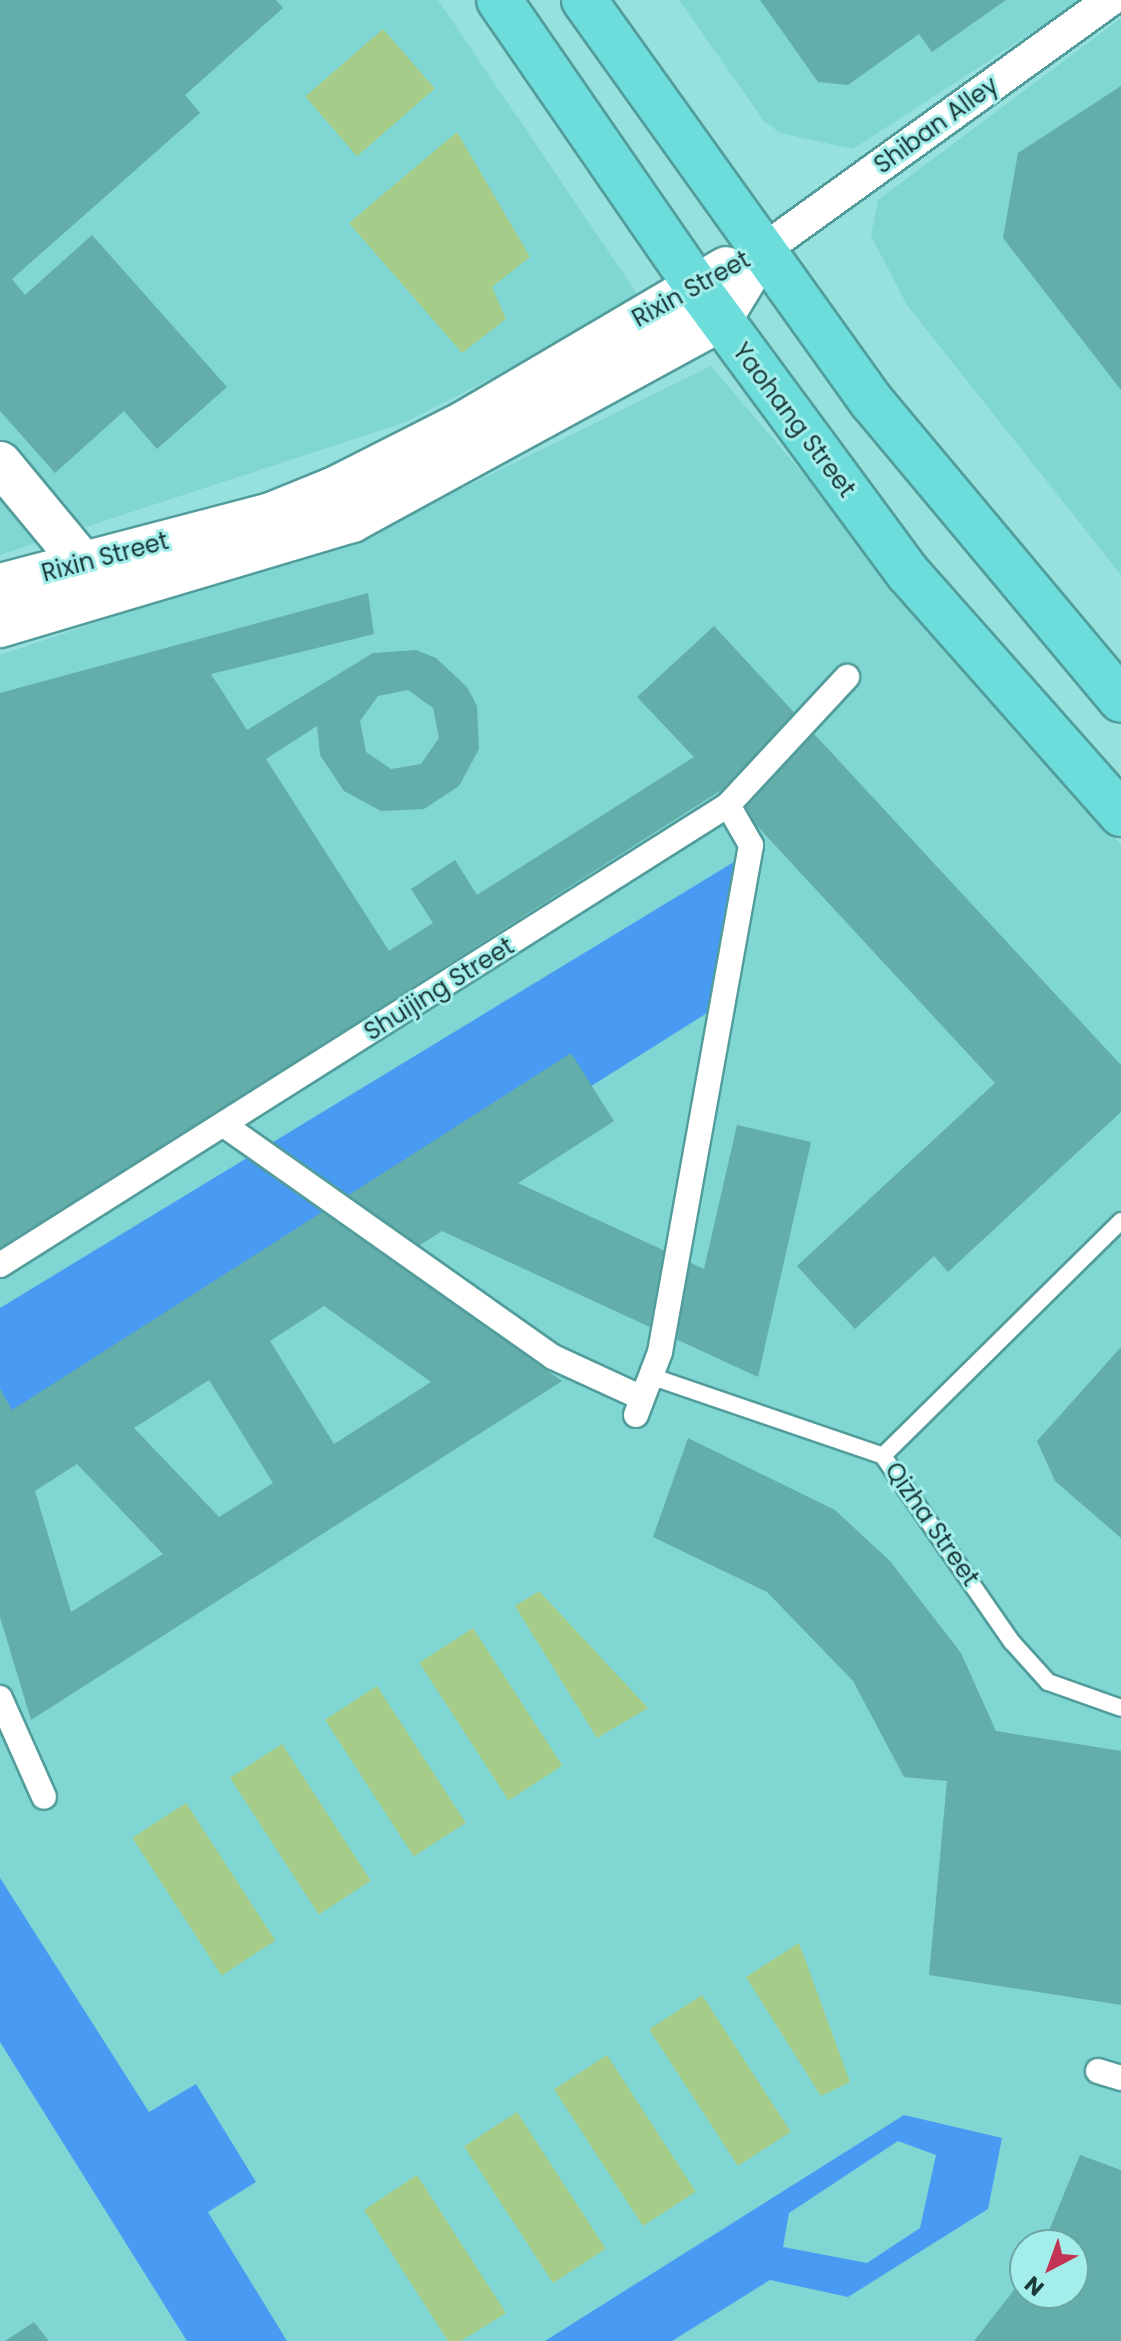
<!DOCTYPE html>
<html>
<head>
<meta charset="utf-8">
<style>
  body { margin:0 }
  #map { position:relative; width:1121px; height:2341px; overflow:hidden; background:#96e1de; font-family:Poppins,sans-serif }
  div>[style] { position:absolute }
  .built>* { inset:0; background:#80d6d3 }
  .green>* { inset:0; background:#a5cc88; transform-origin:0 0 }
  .water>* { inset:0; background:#489af2 }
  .building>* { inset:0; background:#63adab }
  .roads { filter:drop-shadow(2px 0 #529d9b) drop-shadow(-2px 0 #529d9b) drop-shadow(0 2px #529d9b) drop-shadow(0 -2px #529d9b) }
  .service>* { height:16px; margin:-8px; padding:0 8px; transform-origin:8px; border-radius:8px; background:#fff }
  .pedestrian>* { height:24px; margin:-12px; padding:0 12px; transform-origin:12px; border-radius:12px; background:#fff }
  .minor>* { height:32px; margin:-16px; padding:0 16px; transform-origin:16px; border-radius:16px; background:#fff }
  .tertiary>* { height:42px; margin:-21px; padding:0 21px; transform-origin:21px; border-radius:21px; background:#fff }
  .primary>* { height:44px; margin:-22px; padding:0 22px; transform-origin:22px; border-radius:22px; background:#6ddddc }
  span { translate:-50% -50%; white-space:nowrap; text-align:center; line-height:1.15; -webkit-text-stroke:6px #a3eeeb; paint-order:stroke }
  .street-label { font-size:24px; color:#1a3938 }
  .north { position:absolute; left:1009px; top:2229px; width:80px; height:80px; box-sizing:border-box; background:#a3eeeb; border:2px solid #6ca6a3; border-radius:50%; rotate:221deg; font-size:22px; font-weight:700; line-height:32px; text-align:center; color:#1a3938 }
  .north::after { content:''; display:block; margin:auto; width:28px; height:36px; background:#c33353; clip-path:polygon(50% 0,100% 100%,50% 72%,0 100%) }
</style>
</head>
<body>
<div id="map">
  <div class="built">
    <i style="clip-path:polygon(0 0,438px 0,642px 301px,406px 422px,0 555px)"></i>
    <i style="clip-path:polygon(679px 0,1082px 0,853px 149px,780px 133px,764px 121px)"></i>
    <i style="clip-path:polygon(1121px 18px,1121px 575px,907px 305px,871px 236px,878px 200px)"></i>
    <i style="clip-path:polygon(evenodd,711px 366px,1121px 845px,1121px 2341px,0 2341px,0 655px,394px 522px,711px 366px,1025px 2245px,1073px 2245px,1073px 2293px,1025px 2293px,1025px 2245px)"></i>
  </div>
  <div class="green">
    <i style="left:383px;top:29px;width:79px;height:103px;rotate:49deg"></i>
    <i style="clip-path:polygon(457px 132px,530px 257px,492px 287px,506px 319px,462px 353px,349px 223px)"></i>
    <i style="clip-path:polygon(539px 1591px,648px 1708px,597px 1738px,515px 1606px)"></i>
    <i style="left:473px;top:1628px;width:164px;height:64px;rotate:57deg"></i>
    <i style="left:377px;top:1686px;width:163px;height:62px;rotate:57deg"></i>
    <i style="left:282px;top:1744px;width:163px;height:62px;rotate:57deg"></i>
    <i style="left:186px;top:1803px;width:164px;height:64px;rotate:57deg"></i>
    <i style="clip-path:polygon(799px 1943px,850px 2082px,821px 2096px,746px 1977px)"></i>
    <i style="left:702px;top:1995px;width:163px;height:63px;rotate:57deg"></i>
    <i style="left:607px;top:2055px;width:163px;height:63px;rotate:57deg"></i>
    <i style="left:517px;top:2112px;width:163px;height:63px;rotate:57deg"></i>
    <i style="clip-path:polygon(417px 2175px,506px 2313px,461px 2341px,448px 2341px,364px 2210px)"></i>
  </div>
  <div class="water">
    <i style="clip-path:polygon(734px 862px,707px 1013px,0 1459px,0 1308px)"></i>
    <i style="clip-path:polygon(0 1878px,149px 2112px,196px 2084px,256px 2182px,208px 2212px,287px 2341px,187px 2341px,0 2042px)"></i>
    <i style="clip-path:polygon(evenodd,904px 2115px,1002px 2138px,988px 2209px,848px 2297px,770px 2280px,672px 2341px,545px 2341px,904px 2115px,898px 2141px,936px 2155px,920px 2228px,867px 2263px,783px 2247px,789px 2213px,898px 2141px)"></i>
  </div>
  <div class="building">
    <i style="clip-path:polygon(0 0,276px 0,283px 8px,185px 95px,200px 113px,12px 279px,25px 295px,92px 235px,227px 387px,157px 449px,124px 411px,55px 473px,0 411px)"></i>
    <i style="clip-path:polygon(760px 0,1006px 0,932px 52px,919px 34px,848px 85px,818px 82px)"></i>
    <i style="clip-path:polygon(1121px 86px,1121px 390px,1003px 238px,1018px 153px)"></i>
    <i style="clip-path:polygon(evenodd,368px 593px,374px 634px,211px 674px,247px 730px,373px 653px,416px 650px,436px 658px,467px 687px,477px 706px,479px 749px,459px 786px,424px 809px,381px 811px,344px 791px,320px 755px,317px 726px,266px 759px,389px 951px,433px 923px,411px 889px,455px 860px,477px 895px,694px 757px,637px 697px,714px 626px,1121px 1065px,1121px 1112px,948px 1272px,934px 1256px,855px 1329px,797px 1266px,995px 1083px,723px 789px,0 1250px,0 693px,368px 593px,408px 690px,433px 708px,439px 738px,421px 764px,391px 769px,366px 752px,360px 721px,378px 696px,408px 690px)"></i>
    <i style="clip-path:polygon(evenodd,571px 1053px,614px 1121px,518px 1183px,704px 1269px,737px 1125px,811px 1142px,758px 1377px,442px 1231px,394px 1262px,562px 1381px,31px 1720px,0 1617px,0 1388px,12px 1410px,571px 1053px,324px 1306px,431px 1382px,334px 1444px,270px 1341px,324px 1306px,571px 1053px,209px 1380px,273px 1483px,219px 1517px,134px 1428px,209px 1380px,571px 1053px,77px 1464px,163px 1554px,71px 1612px,35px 1491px,77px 1464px)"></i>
    <i style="clip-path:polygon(1121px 1347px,1121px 1538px,1055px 1481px,1037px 1441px)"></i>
    <i style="clip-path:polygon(688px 1438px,835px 1510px,890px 1561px,961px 1653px,996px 1731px,1121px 1751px,1121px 2005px,929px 1975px,947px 1781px,904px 1777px,853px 1681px,767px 1592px,653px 1537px)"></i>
    <i style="clip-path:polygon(1080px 2155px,1121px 2170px,1121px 2341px,974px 2341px,1025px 2276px,1025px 2293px,1073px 2293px,1073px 2245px,1043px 2245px)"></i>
    <i style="clip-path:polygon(34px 2322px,49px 2341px,5px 2341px)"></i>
  </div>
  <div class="roads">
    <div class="service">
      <i style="left:1121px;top:1221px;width:334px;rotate:135.4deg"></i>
      <i style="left:883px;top:1456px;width:226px;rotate:55.3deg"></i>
      <i style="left:1012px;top:1642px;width:54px;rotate:48deg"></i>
      <i style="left:1048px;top:1682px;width:77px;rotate:19.6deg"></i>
      <i style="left:650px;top:1376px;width:246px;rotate:18.9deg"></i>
    </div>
    <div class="pedestrian">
      <i style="left:224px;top:1125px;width:403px;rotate:35.2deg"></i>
      <i style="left:553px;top:1357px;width:96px;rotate:24.7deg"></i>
      <i style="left:0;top:1265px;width:861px;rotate:-32.29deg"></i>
      <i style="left:728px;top:805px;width:175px;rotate:-47.1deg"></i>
      <i style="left:636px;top:1415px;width:67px;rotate:-69.1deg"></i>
      <i style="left:660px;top:1352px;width:515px;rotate:-79.82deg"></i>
      <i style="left:751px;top:845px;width:46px;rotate:-119.9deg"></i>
      <i style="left:0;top:1698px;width:108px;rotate:66deg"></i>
      <i style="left:1098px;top:2071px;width:24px;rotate:17deg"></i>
    </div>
    <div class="minor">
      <i style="left:762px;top:251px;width:429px;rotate:-35.8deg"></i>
    </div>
    <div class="tertiary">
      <i style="left:0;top:463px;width:129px;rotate:50.4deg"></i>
      <i style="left:0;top:585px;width:280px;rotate:-14.7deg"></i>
      <i style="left:271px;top:514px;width:69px;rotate:-22.1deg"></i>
      <i style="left:335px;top:488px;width:146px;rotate:-26.9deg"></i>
      <i style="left:465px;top:422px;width:303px;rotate:-30.5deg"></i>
      <i style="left:0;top:626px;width:367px;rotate:-16.6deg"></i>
      <i style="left:352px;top:521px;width:419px;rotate:-28.6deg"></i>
      <i style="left:720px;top:320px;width:81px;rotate:-58.7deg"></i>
    </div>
    <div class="primary">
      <i style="left:499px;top:0;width:344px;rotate:55.4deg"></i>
      <i style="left:694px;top:283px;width:360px;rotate:53.6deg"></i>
      <i style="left:908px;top:573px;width:322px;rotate:48.5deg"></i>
      <i style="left:584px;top:0;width:495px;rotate:54.4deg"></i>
      <i style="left:872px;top:402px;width:388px;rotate:50.1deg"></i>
    </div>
  </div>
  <div class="street-label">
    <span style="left:936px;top:125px;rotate:-36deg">Shiban Alley</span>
    <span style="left:691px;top:289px;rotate:-29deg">Rixin Street</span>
    <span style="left:794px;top:420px;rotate:53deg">Yaohang Street</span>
    <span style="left:105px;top:557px;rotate:-15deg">Rixin Street</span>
    <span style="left:439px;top:989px;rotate:-32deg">Shuijing Street</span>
    <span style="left:932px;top:1524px;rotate:55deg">Qizha Street</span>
  </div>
  <div class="north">N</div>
</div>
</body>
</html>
